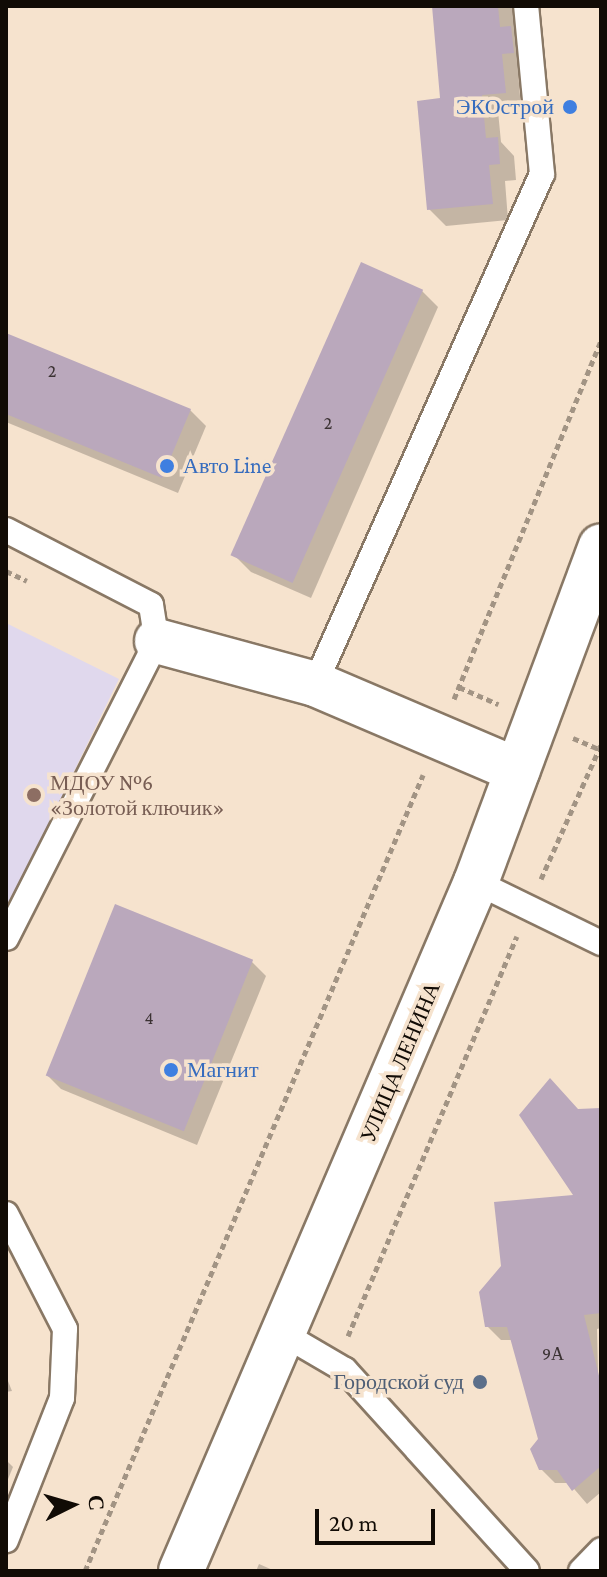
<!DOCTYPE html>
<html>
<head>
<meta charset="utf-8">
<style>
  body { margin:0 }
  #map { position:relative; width:607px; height:1577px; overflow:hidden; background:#f6e3ce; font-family:"Crimson Pro",serif }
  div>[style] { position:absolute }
  .education>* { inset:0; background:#e0d8ed }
  .shadow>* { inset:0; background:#0003 }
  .building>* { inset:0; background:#baa8bc; transform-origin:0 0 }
  .path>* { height:5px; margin-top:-2.5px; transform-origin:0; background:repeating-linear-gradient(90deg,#a29484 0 6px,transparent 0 10px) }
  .roads { filter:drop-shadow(2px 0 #897865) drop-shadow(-2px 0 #897865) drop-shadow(0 2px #897865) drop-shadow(0 -2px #897865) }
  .service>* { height:24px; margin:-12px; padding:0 12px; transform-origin:12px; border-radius:12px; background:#fff }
  .minor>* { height:44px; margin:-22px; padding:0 22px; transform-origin:22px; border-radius:22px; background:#fff }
  .tertiary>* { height:44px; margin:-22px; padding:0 22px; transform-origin:22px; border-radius:22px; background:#fff }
  .dots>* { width:22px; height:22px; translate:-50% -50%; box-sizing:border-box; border:4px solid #f6e3ce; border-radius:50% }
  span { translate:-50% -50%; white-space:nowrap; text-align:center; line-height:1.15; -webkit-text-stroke:7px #f6e3ce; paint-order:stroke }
  .number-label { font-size:18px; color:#3b3233 }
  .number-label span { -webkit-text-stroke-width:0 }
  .shop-label { font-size:22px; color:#366cbe }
  .right { translate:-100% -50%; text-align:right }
  .left { translate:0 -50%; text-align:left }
  .education-label { font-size:22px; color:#785e54 }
  .street-label { font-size:22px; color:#110b05 }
  .service-label { font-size:22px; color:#4e5e75 }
  .frame { position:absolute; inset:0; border:8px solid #110b05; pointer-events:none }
  .north { position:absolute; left:32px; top:1465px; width:80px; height:80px; -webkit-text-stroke:6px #f6e3ce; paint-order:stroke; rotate:85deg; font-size:22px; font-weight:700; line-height:32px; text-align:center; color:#110b05 }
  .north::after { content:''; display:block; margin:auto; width:28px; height:36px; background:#110b05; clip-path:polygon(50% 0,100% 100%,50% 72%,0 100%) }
  .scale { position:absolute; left:315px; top:1509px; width:120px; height:36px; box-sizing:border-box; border:4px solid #110b05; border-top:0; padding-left:10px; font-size:24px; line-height:28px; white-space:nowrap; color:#110b05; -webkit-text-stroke:6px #f6e3ce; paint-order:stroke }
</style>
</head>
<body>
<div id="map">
  <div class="education">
    <i style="clip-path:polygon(6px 623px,119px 679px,6px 911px)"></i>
  </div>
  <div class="shadow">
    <i style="clip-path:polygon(434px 6px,512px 6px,515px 32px,527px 45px,530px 69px,518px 70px,521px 109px,498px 111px,501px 142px,514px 156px,516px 180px,505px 181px,508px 220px,446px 226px,429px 209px,443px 100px)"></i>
    <i style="clip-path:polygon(422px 291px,438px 307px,311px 598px,251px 572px,235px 556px)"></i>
    <i style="clip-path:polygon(6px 335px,190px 410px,206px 426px,178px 493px,6px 422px)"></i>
    <i style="clip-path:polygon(116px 906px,252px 962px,266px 976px,197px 1145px,61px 1089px,47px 1075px)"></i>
    <i style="clip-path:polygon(601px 1110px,601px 1328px,597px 1329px,601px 1492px,587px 1504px,569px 1483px,555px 1483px,541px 1469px,541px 1439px,513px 1340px,501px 1340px,487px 1326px,578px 1196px,579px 1111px)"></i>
    <i style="clip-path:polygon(6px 1376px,12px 1391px,6px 1392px)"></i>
    <i style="clip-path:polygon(6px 1460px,13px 1467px,6px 1484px)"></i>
    <i style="clip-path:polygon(259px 1564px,275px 1571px,256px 1571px)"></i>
  </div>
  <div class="building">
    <i style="clip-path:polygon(432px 6px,498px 6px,500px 27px,511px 26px,514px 53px,502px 54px,506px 93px,482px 95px,486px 138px,498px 137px,500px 164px,489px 165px,493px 204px,427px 210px,417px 101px,440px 98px)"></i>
    <i style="left:361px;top:262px;width:68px;height:321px;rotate:24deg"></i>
    <i style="clip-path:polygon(6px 333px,191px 409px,162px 478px,6px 414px)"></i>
    <i style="left:115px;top:904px;width:149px;height:185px;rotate:22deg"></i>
    <i style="clip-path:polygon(550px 1078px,578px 1109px,601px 1108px,601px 1313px,584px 1315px,601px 1384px,601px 1466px,572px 1491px,557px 1470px,539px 1470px,530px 1449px,538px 1439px,507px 1327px,485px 1327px,479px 1292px,501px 1266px,494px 1202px,573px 1195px,519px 1115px)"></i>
  </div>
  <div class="path">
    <i style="left:6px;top:571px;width:23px;rotate:25deg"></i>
    <i style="left:459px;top:687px;width:43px;rotate:23.6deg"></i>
    <i style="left:454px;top:699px;width:387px;rotate:-67.7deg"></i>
    <i style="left:573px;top:738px;width:28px;rotate:23deg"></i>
    <i style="left:541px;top:879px;width:147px;rotate:-65.9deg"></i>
    <i style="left:348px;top:1336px;width:434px;rotate:-67.1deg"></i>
    <i style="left:85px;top:1571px;width:865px;rotate:-66.99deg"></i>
  </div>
  <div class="roads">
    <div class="service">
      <i style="left:6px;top:530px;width:163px;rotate:27.3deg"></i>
      <i style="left:151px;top:605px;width:36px;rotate:81deg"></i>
      <i style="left:157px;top:641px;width:333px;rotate:116.9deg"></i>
      <i style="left:315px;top:684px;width:558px;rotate:-66.01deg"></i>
      <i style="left:542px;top:174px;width:169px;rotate:-95.4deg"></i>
      <i style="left:476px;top:882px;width:139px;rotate:26deg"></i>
      <i style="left:6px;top:1214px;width:129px;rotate:62.8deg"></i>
      <i style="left:65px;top:1329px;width:69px;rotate:92.5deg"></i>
      <i style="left:62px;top:1398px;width:153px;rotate:111.5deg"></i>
      <i style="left:285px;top:1335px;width:69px;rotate:30.3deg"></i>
      <i style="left:345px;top:1370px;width:271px;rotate:47.8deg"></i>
      <i style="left:581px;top:1571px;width:29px;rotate:-46deg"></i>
    </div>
    <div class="minor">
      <i style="left:157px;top:641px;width:164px;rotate:15.2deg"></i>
      <i style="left:315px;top:684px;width:220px;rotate:23.1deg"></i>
    </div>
    <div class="tertiary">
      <i style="left:181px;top:1571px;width:749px;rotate:-66.82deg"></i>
      <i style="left:476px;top:882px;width:358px;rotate:-69.6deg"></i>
    </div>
  </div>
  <div class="dots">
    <i style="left:570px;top:107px;background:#3f7fe0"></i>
    <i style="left:167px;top:466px;background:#3f7fe0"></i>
    <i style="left:34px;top:795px;background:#8d6e63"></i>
    <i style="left:171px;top:1070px;background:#3f7fe0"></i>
    <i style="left:480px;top:1382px;background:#5c6f8a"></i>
  </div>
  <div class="number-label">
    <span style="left:52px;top:371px">2</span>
    <span style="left:328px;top:423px">2</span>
    <span style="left:149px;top:1018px">4</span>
    <span style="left:553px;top:1354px">9А</span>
  </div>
  <div class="shop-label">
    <span class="right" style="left:554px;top:107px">ЭКОстрой</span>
    <span class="left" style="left:183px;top:466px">Авто Line</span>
    <span class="left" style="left:187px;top:1070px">Магнит</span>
  </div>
  <div class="education-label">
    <span class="left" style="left:50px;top:795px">МДОУ №6<br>«Золотой ключик»</span>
  </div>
  <div class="street-label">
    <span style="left:400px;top:1062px;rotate:-67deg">УЛИЦА ЛЕНИНА</span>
  </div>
  <div class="service-label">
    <span class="right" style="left:464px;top:1382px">Городской суд</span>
  </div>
  <div class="frame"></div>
  <div class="north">С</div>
  <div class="scale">20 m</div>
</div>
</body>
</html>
